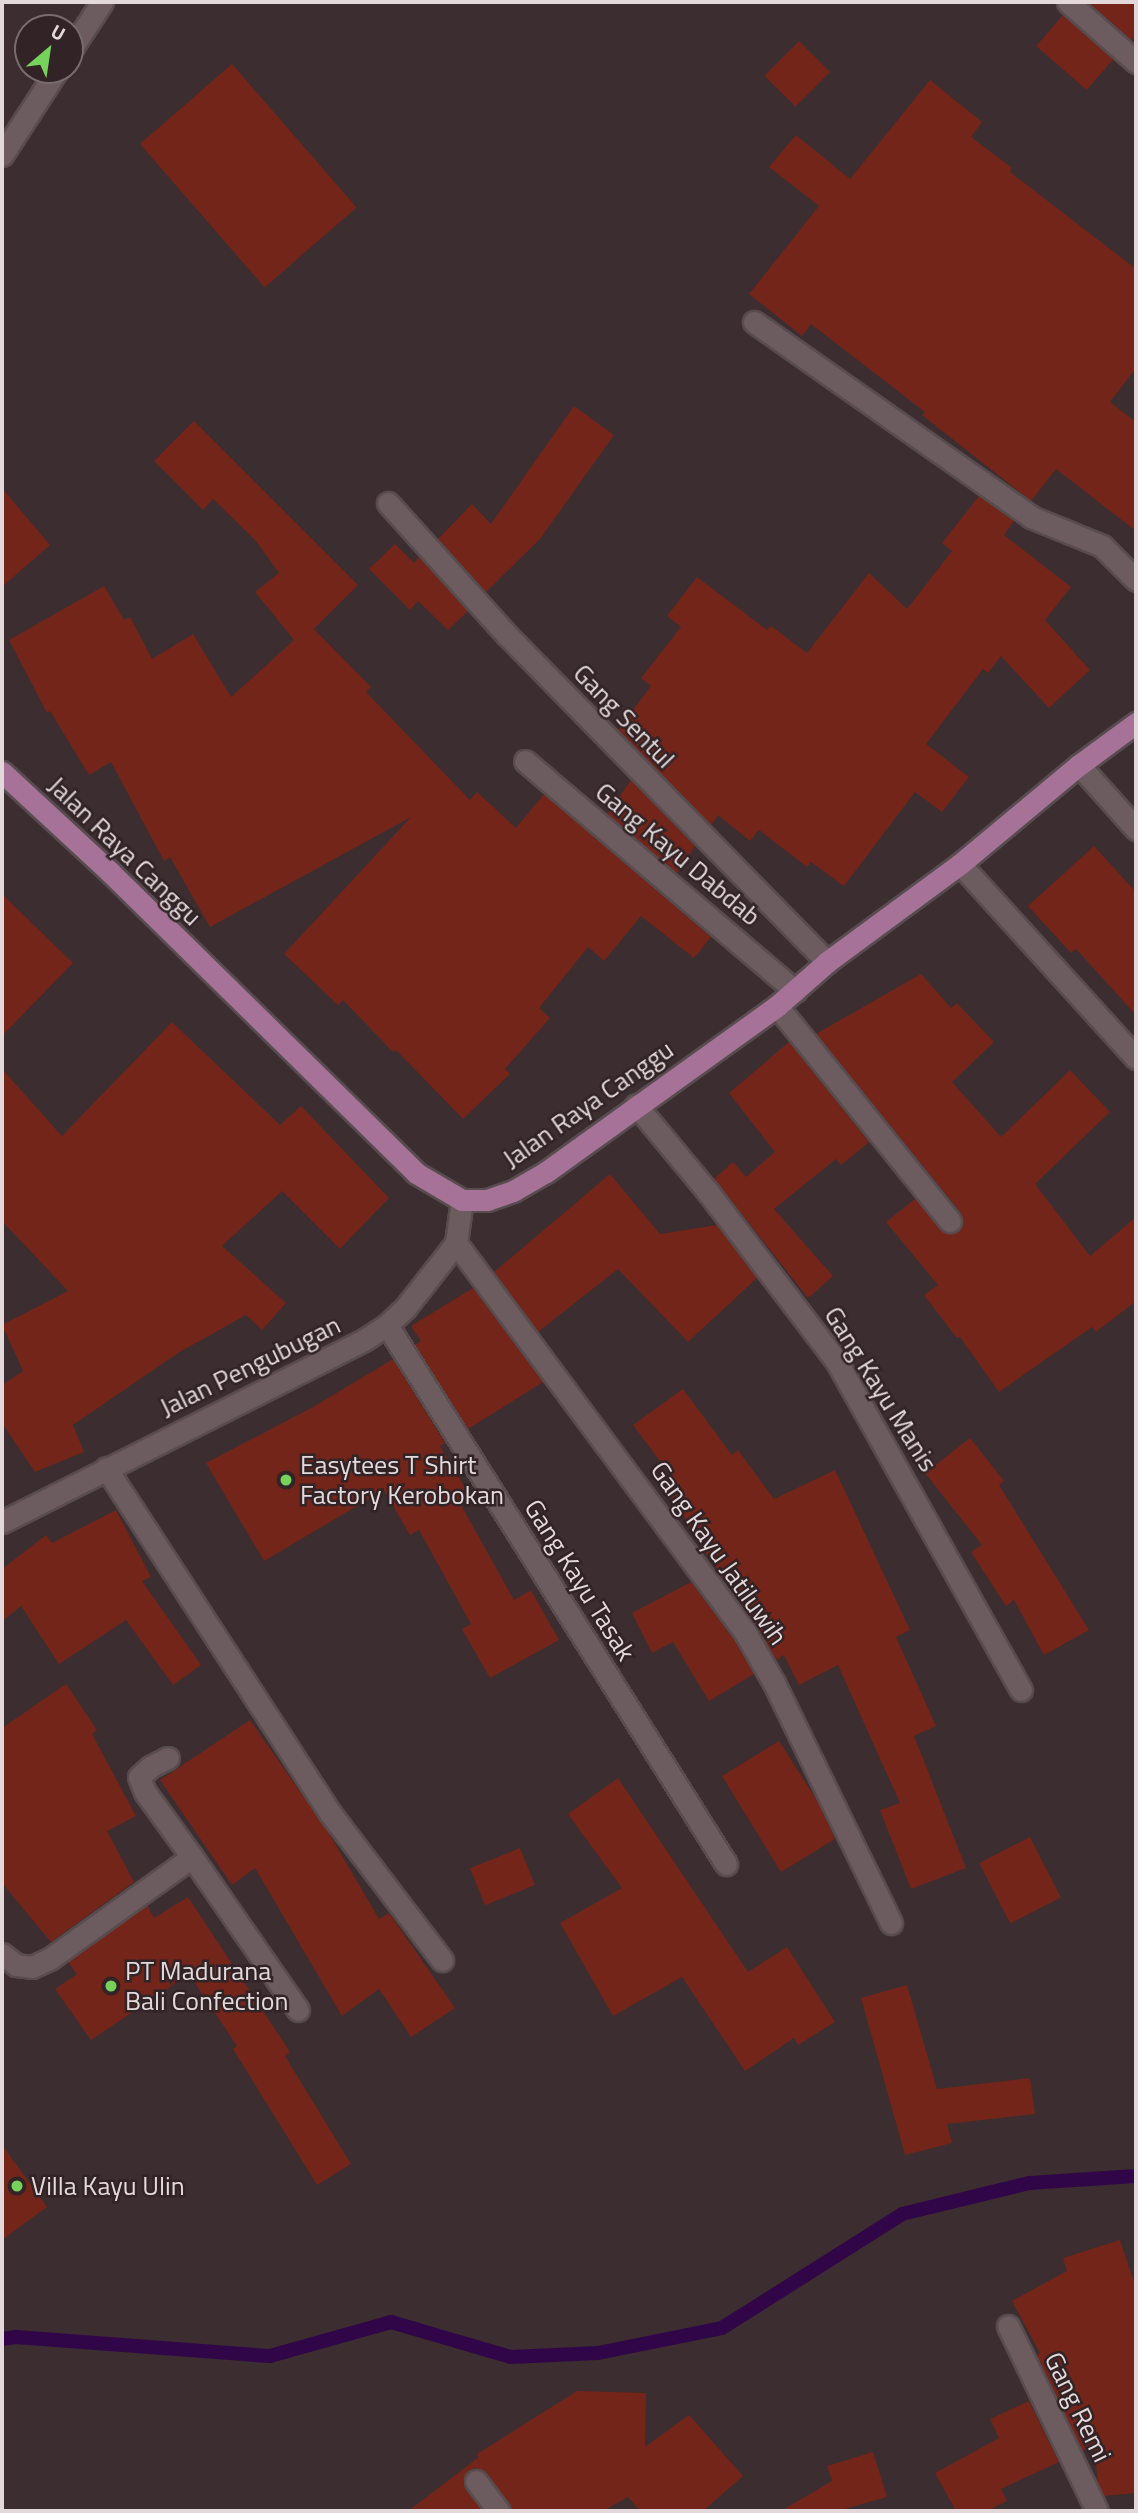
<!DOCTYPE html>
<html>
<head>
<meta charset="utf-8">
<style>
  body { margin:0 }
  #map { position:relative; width:1138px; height:2513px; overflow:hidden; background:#3b2d30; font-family:"Titillium Web",sans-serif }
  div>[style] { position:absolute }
  .stream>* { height:14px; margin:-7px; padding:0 7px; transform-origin:7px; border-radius:7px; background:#310648 }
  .building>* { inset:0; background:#73251a; transform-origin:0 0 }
  .roads { filter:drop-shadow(2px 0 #584c4f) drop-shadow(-2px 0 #584c4f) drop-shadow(0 2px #584c4f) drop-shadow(0 -2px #584c4f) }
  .minor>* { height:21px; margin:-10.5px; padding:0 10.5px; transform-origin:10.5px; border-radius:10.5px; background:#6c5b5f }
  .major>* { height:21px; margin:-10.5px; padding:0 10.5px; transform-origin:10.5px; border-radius:10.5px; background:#a77297 }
  .dots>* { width:19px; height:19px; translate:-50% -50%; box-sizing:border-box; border:4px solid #312326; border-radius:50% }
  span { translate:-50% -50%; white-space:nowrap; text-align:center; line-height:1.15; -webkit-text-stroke:5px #312326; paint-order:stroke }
  .street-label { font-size:26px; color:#e3d9db }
  .poi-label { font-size:26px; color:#e3d9db }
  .left { translate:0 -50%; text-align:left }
  .frame { position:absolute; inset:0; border:4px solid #e3d9db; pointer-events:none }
  .north { position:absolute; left:14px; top:14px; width:70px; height:70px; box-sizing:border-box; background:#312326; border:2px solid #786c6e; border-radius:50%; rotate:29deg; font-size:19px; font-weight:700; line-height:28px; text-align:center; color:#e3d9db }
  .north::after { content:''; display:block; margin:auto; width:24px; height:32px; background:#76d25a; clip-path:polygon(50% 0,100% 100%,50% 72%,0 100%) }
</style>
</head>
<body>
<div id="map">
  <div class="stream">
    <i style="left:2px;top:2339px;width:14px;rotate:-8deg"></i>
    <i style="left:16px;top:2337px;width:255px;rotate:4.3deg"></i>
    <i style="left:270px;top:2356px;width:126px;rotate:-15.7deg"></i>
    <i style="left:391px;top:2322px;width:125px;rotate:16.3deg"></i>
    <i style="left:511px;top:2357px;width:87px;rotate:-2.6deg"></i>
    <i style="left:598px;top:2353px;width:126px;rotate:-11.4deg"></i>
    <i style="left:722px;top:2328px;width:213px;rotate:-32.3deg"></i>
    <i style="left:902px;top:2214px;width:131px;rotate:-13.7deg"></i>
    <i style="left:1029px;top:2183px;width:107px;rotate:-3.7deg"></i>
  </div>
  <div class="building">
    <i style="clip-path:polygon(1088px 2px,1136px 2px,1136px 34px,1131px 40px)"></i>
    <i style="left:1063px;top:15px;width:67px;height:41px;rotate:41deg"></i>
    <i style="left:799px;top:41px;width:44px;height:49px;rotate:45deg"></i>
    <i style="left:232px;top:64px;width:190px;height:122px;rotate:49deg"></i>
    <i style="clip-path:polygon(930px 80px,982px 122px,971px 137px,1012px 168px,1010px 172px,1136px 269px,1136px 368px,1110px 402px,1136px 422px,1136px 531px,1056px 469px,1031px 501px,922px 415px,925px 412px,811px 324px,802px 336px,749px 294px,819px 206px,769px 167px,796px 135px,850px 179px)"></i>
    <i style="clip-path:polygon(574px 406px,614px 435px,540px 539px,486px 592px,438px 539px,472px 504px,491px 524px)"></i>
    <i style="clip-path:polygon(194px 421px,358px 585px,314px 629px,371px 687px,366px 692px,470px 800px,477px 792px,516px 828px,544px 794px,711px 937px,694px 958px,641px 916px,604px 961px,588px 947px,539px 1008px,550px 1018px,505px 1069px,510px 1074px,463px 1119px,396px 1050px,393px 1052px,343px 1000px,338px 1005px,284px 954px,411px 817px,210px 927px,170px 857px,164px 861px,111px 762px,89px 775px,50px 711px,47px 713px,9px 640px,104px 586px,124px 620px,130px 617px,152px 659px,193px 634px,231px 697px,294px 640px,255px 592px,279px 573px,256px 541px,213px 499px,203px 510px,154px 461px)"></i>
    <i style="clip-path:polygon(2px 488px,50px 545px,2px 587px)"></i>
    <i style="clip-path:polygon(979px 496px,1014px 521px,1004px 535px,1071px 587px,1045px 620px,1090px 670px,1049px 708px,1001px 656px,988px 673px,983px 669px,926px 744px,969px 777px,942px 812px,915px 792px,844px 886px,811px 862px,807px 867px,759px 830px,750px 841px,718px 815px,711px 825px,618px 730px,651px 686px,641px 678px,681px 627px,667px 616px,697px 577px,767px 630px,771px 626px,807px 653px,869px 573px,907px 609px,952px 551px,942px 543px)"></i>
    <i style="clip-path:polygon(395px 544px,414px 563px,419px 557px,468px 611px,448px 630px,418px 601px,410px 610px,369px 569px)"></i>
    <i style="clip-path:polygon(631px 780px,695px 846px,677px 873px,607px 814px)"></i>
    <i style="clip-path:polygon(1094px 846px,1136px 892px,1136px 1015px,1076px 949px,1071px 953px,1028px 906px)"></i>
    <i style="clip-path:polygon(2px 894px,73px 963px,2px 1036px)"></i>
    <i style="clip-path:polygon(921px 974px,951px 1008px,957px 1003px,994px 1042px,952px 1082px,1001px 1137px,1070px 1070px,1110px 1112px,1035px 1184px,1090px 1256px,1136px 1217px,1136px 1301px,1096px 1332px,1092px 1327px,999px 1392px,960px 1337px,957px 1338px,924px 1295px,938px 1285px,886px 1222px,915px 1199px,946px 1233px,953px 1234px,962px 1226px,961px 1213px,816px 1034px)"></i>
    <i style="clip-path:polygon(172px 1022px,280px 1125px,301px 1106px,389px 1198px,340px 1249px,282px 1191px,222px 1246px,286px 1303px,262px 1330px,246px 1315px,178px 1353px,73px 1425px,84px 1452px,35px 1472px,2px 1423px,2px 1385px,23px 1371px,2px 1325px,68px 1291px,2px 1221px,2px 1069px,62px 1136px)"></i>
    <i style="clip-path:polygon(789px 1042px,869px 1142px,841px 1165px,836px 1159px,774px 1209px,833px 1276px,808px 1298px,714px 1179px,733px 1162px,746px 1177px,775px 1152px,729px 1093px)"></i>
    <i style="clip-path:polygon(610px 1174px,660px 1234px,717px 1225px,757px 1278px,688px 1342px,618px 1269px,538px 1332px,494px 1272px)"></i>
    <i style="clip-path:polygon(473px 1288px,543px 1382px,468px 1429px,415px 1345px,421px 1341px,411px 1326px)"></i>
    <i style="clip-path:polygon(393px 1359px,445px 1443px,440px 1446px,472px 1499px,461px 1505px,514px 1600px,531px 1590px,559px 1640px,490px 1678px,462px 1629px,471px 1624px,419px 1530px,410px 1535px,384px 1490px,264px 1561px,206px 1463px,313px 1407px)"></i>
    <i style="clip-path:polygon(683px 1389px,732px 1455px,738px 1450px,774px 1499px,835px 1470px,910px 1630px,896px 1637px,936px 1726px,914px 1736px,966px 1868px,911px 1889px,880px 1810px,900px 1803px,838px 1665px,799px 1685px,784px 1655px,776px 1660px,757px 1626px,692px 1533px,694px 1531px,671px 1498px,682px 1491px,633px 1425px)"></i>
    <i style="clip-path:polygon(970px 1438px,1004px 1481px,999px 1485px,1089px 1630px,1044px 1655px,1014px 1600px,1006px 1606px,971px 1552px,982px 1545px,925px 1473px)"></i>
    <i style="clip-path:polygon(116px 1510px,151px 1577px,142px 1581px,201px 1665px,173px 1685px,126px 1620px,59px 1664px,21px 1606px,2px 1621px,2px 1569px,46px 1535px,52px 1543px)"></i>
    <i style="clip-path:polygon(691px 1582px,735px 1641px,754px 1674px,709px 1701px,673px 1642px,652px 1653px,632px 1613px)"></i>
    <i style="clip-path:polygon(66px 1684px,97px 1730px,92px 1734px,136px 1816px,107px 1831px,134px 1882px,51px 1942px,2px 1883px,2px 1728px)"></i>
    <i style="clip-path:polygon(250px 1720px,327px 1830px,379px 1919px,389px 1913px,455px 2008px,411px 2037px,379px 1989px,342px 2016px,255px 1868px,232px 1885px,160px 1780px)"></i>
    <i style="clip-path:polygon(779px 1741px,818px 1802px,835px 1839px,781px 1872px,722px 1776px)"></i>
    <i style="clip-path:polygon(618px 1778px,748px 1972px,787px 1947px,835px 2022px,798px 2045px,794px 2038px,745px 2071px,682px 1977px,613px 2016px,560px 1923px,622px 1888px,568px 1814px)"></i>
    <i style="left:1030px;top:1837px;width:68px;height:57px;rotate:63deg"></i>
    <i style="left:520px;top:1848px;width:40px;height:54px;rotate:68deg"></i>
    <i style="clip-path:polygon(188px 1897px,290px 2052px,285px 2056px,351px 2164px,317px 2185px,233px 2049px,237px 2046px,189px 1974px,91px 2040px,55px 1989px,77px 1974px,68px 1962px,147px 1905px,154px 1918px)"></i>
    <i style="clip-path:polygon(907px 1985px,937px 2089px,1030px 2078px,1035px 2114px,947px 2124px,952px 2143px,905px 2155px,861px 1998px)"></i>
    <i style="clip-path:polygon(2px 2145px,47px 2207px,2px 2240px)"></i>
    <i style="clip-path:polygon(1120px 2240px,1136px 2288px,1136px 2493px,1104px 2496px,1098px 2483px,1094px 2445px,1082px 2451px,1037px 2355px,1040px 2353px,1012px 2301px,1067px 2271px,1063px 2258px)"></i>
    <i style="clip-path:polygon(577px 2391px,646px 2393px,645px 2447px,689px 2415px,743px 2476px,703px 2511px,640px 2511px,628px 2497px,603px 2511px,512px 2511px,509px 2503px,486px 2473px,475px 2468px,468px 2471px,463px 2483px,483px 2511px,408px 2511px,479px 2457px,477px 2454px)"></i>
    <i style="clip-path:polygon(1029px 2401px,1059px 2462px,1001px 2489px,1007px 2501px,987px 2511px,956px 2511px,935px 2473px,999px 2438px,990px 2419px)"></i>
    <i style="clip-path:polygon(873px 2452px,887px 2497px,838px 2511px,781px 2511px,832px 2481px,827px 2466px)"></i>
  </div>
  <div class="roads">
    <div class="minor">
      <i style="left:1068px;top:2px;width:91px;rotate:41.4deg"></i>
      <i style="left:70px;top:51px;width:59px;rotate:-56.9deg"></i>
      <i style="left:2px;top:155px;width:101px;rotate:-57.1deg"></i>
      <i style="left:754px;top:322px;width:339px;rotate:35.1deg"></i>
      <i style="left:1031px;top:517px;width:77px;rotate:22.2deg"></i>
      <i style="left:1102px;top:546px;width:48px;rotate:45deg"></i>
      <i style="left:388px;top:503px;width:178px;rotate:48deg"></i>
      <i style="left:507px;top:635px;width:458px;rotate:45.6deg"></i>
      <i style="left:525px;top:761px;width:355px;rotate:40.4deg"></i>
      <i style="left:1079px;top:765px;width:86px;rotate:48.3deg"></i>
      <i style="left:960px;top:864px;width:262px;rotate:47.8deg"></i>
      <i style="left:777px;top:1006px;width:276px;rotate:51.2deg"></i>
      <i style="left:636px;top:1105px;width:113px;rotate:50.4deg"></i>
      <i style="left:708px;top:1192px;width:213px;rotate:52.8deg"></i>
      <i style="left:837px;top:1362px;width:376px;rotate:60.7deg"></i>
      <i style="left:456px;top:1243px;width:487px;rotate:53.4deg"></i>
      <i style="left:746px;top:1634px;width:56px;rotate:60.3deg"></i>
      <i style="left:774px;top:1683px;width:267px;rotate:64deg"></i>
      <i style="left:387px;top:1325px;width:637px;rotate:57.83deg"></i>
      <i style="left:106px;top:1468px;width:411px;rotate:57deg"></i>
      <i style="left:330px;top:1813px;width:185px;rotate:52.7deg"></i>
      <i style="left:2px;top:1522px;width:405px;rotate:-26.7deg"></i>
      <i style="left:364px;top:1340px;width:27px;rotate:-33deg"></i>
      <i style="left:387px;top:1325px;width:26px;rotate:-43deg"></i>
      <i style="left:406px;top:1307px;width:81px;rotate:-52deg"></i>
      <i style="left:456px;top:1243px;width:43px;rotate:-82.1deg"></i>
      <i style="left:192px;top:1857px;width:186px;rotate:55.3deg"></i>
      <i style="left:2px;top:1954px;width:18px;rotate:38deg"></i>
      <i style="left:16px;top:1965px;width:16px;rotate:7deg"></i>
      <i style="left:32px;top:1967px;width:21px;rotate:-25deg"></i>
      <i style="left:51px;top:1958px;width:173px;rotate:-35.6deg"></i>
      <i style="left:192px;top:1857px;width:80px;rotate:-125.9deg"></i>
      <i style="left:145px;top:1792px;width:16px;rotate:-112deg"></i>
      <i style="left:139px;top:1777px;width:15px;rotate:-42deg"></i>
      <i style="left:150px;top:1767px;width:20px;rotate:-27deg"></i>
      <i style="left:1008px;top:2326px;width:205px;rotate:64.3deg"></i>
      <i style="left:476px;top:2481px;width:38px;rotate:53deg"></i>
    </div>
    <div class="major">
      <i style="left:2px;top:772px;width:147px;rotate:42.8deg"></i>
      <i style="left:110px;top:872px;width:429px;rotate:44.5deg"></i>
      <i style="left:416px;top:1173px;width:53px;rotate:30.4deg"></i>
      <i style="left:462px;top:1200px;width:25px"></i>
      <i style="left:487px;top:1200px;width:28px;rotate:-19deg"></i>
      <i style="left:513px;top:1191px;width:38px;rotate:-30deg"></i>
      <i style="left:546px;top:1172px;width:284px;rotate:-35.7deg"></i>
      <i style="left:777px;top:1006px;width:67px;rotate:-41.3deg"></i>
      <i style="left:827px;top:962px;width:165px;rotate:-36.4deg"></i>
      <i style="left:960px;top:864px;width:155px;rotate:-39.8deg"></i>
      <i style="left:1079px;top:765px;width:71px;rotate:-36.4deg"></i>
    </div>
  </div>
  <div class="dots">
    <i style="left:286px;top:1480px;background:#76d25a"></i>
    <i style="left:111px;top:1986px;background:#76d25a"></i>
    <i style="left:17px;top:2186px;background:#76d25a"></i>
  </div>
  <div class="street-label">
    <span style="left:624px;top:716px;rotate:46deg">Gang Sentul</span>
    <span style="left:125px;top:851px;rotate:44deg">Jalan Raya Canggu</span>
    <span style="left:678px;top:854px;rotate:40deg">Gang Kayu Dabdab</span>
    <span style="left:588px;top:1104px;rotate:-35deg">Jalan Raya Canggu</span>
    <span style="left:250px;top:1366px;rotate:-26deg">Jalan Pengubugan</span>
    <span style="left:881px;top:1389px;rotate:58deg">Gang Kayu Manis</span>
    <span style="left:719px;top:1553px;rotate:55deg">Gang Kayu Jatiluwih</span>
    <span style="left:580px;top:1580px;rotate:58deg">Gang Kayu Tasak</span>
    <span style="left:1078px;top:2407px;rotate:64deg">Gang Remi</span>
  </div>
  <div class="poi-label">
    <span class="left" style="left:300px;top:1480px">Easytees T Shirt<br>Factory Kerobokan</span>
    <span class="left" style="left:125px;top:1986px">PT Madurana<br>Bali Confection</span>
    <span class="left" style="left:31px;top:2186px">Villa Kayu Ulin</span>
  </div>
  <div class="frame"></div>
  <div class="north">U</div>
</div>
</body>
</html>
